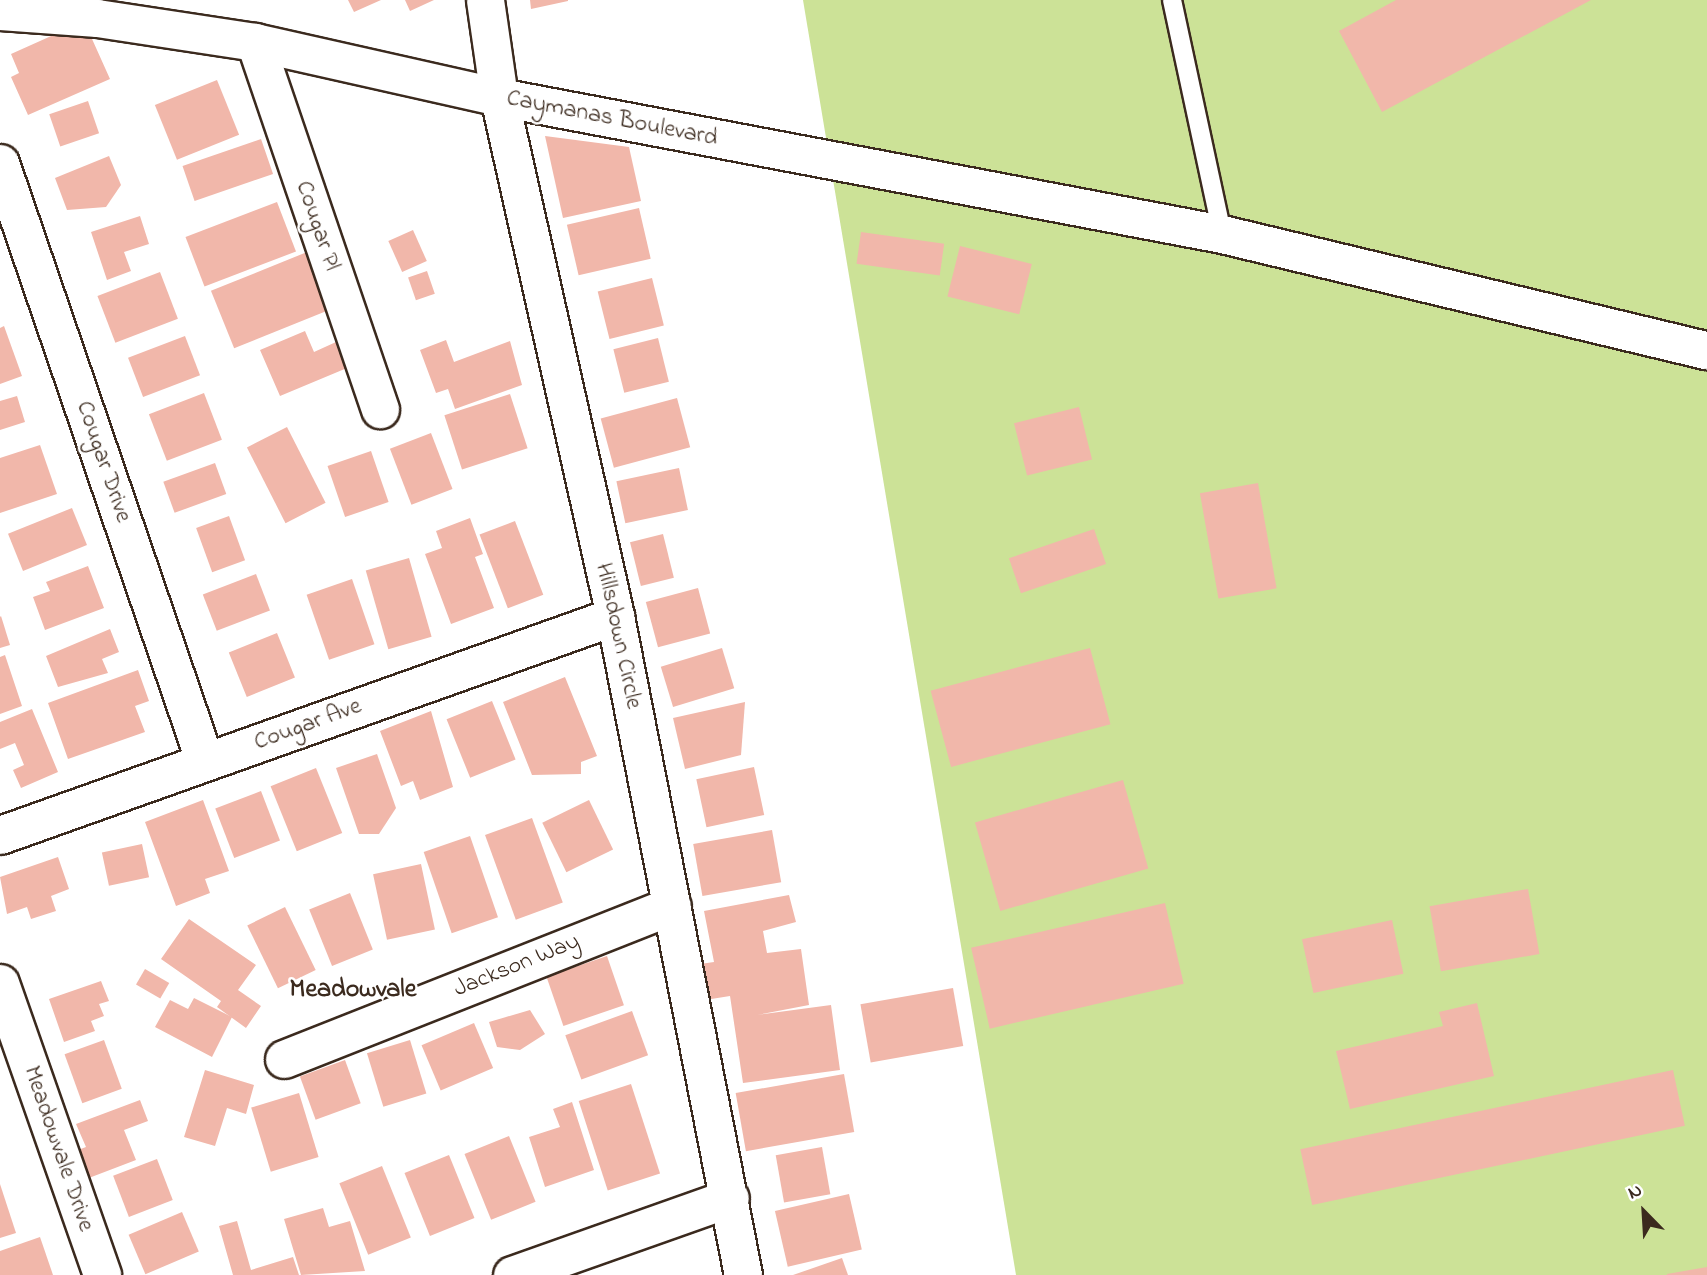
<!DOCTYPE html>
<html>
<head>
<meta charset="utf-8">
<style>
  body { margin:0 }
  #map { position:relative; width:1707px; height:1275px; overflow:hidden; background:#fff; font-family:"Indie Flower",sans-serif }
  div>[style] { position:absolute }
  .green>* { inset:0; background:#cce297 }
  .building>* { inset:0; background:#f1b7aa; transform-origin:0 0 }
  .roads { filter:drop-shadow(2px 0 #3b2a1e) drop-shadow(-2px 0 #3b2a1e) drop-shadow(0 2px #3b2a1e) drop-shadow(0 -2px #3b2a1e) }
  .service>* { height:18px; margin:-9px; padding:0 9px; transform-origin:9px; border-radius:9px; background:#fff }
  .minor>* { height:37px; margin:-18.5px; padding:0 18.5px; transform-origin:18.5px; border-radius:18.5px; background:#fff }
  span { translate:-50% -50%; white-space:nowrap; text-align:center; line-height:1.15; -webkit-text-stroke:5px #fff; paint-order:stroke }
  .street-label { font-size:24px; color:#3b2a1e }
  .neighbourhood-label { font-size:26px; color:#3b2a1e; font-weight:700 }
  .north { position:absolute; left:1609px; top:1177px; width:70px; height:70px; -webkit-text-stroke:5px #fff; paint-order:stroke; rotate:336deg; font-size:19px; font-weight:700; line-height:28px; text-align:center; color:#3b2a1e }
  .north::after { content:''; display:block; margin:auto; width:24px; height:32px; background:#3b2a1e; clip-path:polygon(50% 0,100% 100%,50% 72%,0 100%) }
</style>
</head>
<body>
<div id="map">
  <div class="green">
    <i style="clip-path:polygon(803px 0,1707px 0,1707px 1275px,1016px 1275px)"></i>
  </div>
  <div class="building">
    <i style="clip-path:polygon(348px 0,381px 0,354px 12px)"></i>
    <i style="clip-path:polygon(405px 0,434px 0,410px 11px)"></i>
    <i style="clip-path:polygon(530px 0,568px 0,568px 1px,531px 9px)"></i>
    <i style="clip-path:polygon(1396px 0,1591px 0,1382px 112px,1339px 31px)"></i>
    <i style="clip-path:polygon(69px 28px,88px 30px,110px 79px,28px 115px,11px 77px,19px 73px,11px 54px)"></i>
    <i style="left:217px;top:80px;width:59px;height:67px;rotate:68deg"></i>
    <i style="left:88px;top:101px;width:34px;height:41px;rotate:71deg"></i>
    <i style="clip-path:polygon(545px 136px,629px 147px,641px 201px,563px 218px)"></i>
    <i style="left:261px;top:139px;width:37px;height:83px;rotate:71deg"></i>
    <i style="clip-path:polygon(109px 156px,121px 185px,106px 207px,67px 210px,55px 178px)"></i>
    <i style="left:277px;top:202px;width:53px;height:98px;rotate:69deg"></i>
    <i style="left:639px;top:208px;width:52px;height:74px;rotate:77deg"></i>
    <i style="clip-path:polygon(140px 216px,149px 244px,124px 252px,131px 271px,107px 280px,91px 232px)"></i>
    <i style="left:413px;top:230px;width:34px;height:27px;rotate:66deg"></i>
    <i style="left:861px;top:232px;width:84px;height:32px;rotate:8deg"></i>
    <i style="left:960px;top:246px;width:74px;height:52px;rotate:14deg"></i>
    <i style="left:312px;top:250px;width:62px;height:109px;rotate:68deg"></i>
    <i style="left:427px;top:271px;width:24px;height:20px;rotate:71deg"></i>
    <i style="left:160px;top:272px;width:50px;height:67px;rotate:69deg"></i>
    <i style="left:652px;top:278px;width:49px;height:56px;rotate:76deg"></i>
    <i style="clip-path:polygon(4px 326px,22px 376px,0 384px,0 328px)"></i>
    <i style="clip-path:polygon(305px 331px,314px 352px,336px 342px,347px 368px,280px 396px,260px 350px)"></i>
    <i style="left:185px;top:336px;width:42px;height:61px;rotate:69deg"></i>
    <i style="left:658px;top:338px;width:45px;height:46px;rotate:76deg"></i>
    <i style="clip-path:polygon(446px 340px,454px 362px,510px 341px,522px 385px,455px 409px,448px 389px,436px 393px,420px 350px)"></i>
    <i style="left:204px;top:393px;width:50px;height:59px;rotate:69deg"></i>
    <i style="left:510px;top:394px;width:57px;height:69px;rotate:72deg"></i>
    <i style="clip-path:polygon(17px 396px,25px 422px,0 430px,0 401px)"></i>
    <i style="left:677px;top:398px;width:51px;height:79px;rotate:75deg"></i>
    <i style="left:1079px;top:407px;width:54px;height:67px;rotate:76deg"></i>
    <i style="left:287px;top:427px;width:85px;height:45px;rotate:63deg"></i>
    <i style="left:431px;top:433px;width:60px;height:44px;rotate:69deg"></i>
    <i style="clip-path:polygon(40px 445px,57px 494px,0 513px,0 458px)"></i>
    <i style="left:371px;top:451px;width:54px;height:46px;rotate:71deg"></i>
    <i style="left:215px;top:463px;width:33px;height:55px;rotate:70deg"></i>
    <i style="left:679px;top:468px;width:43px;height:64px;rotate:78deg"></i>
    <i style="left:1258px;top:483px;width:107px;height:59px;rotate:80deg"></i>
    <i style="left:72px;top:508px;width:40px;height:69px;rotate:68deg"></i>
    <i style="left:229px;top:516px;width:47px;height:35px;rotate:70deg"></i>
    <i style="clip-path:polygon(470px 518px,483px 554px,475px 557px,494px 608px,451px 624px,425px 554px,442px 548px,436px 531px)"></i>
    <i style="left:515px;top:521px;width:79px;height:38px;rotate:69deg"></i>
    <i style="left:1094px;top:529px;width:37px;height:90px;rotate:71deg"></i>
    <i style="left:663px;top:534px;width:45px;height:34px;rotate:76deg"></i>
    <i style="left:409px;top:558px;width:82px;height:45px;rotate:74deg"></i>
    <i style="clip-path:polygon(88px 566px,104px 608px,45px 630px,33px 597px,50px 591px,46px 582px)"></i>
    <i style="left:256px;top:574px;width:39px;height:57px;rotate:69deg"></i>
    <i style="left:352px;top:579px;width:69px;height:48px;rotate:71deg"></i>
    <i style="left:698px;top:588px;width:47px;height:54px;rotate:75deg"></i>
    <i style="clip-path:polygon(1px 616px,10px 645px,0 648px,0 617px)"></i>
    <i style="clip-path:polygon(110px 629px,119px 652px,102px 659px,108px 673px,58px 687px,46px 656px)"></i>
    <i style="left:277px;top:633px;width:48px;height:52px;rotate:68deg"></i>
    <i style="left:722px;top:648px;width:42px;height:64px;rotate:73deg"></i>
    <i style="left:1090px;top:648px;width:79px;height:165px;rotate:75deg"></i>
    <i style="clip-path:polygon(5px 655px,22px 706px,0 714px,0 657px)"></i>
    <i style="clip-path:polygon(138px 670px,149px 701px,135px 706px,145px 732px,68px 759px,48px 703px)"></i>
    <i style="clip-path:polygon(565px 677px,597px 756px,581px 762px,581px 774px,532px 775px,503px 702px)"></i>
    <i style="left:492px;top:701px;width:63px;height:49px;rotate:68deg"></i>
    <i style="clip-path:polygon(745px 702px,741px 755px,685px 769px,673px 718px)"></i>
    <i style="clip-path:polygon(32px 709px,58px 772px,21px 788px,13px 770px,24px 765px,15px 743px,0 749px,0 722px)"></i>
    <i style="clip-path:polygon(431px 711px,453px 787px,420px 800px,413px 781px,401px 786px,380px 731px)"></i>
    <i style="clip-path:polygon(377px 754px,396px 808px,379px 834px,359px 834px,336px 768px)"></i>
    <i style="left:754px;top:767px;width:49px;height:59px;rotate:78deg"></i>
    <i style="left:316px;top:768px;width:70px;height:49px;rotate:68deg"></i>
    <i style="left:1123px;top:780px;width:92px;height:154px;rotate:74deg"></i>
    <i style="left:261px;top:791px;width:53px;height:49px;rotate:69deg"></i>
    <i style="clip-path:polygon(203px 800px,229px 871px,205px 879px,210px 893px,176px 906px,145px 822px)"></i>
    <i style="left:589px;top:800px;width:55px;height:52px;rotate:64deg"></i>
    <i style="left:532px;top:818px;width:90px;height:50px;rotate:70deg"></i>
    <i style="left:772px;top:830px;width:53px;height:80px;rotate:80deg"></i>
    <i style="left:470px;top:836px;width:86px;height:49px;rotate:71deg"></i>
    <i style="left:142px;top:844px;width:34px;height:41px;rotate:78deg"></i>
    <i style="clip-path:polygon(58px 857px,69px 889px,51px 896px,56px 911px,31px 919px,27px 907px,7px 914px,0 877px)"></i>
    <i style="left:421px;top:864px;width:67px;height:49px;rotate:78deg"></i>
    <i style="left:1528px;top:889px;width:66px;height:100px;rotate:80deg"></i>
    <i style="left:350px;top:893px;width:61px;height:44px;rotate:68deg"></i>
    <i style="clip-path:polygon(789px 895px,796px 922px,763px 931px,767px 953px,801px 949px,809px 1005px,757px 1015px,831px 1005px,840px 1070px,743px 1083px,730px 996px,705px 1000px,700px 964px,714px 962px,704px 911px)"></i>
    <i style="left:1165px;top:903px;width:83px;height:199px;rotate:77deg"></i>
    <i style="left:285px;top:907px;width:70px;height:42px;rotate:64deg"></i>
    <i style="clip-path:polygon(189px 919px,256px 965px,238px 990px,261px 1006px,246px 1028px,217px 1007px,221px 1001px,161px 959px)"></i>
    <i style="left:1392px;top:920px;width:55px;height:92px;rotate:78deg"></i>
    <i style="left:607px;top:956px;width:52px;height:64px;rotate:71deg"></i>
    <i style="left:145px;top:969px;width:28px;height:18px;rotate:30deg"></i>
    <i style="clip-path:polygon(101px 981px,109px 1001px,99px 1004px,104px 1016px,91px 1021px,95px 1031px,64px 1042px,49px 999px)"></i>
    <i style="left:953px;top:988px;width:59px;height:94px;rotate:80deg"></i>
    <i style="clip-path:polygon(194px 998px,232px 1017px,212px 1057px,155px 1027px,170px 1000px,188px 1009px)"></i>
    <i style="clip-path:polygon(1477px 1003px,1494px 1076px,1350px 1109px,1336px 1051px,1443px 1026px,1439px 1012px)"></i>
    <i style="clip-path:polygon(530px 1010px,545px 1034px,520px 1050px,497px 1047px,489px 1022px)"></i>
    <i style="left:632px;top:1011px;width:47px;height:71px;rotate:70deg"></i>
    <i style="left:474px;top:1023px;width:49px;height:57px;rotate:67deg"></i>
    <i style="left:104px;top:1040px;width:52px;height:42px;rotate:70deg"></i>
    <i style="left:410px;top:1040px;width:56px;height:45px;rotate:73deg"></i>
    <i style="left:345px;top:1060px;width:46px;height:48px;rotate:70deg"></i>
    <i style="clip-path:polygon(205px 1070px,254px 1085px,246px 1114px,227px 1108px,215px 1146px,184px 1137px)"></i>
    <i style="left:1673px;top:1070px;width:57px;height:381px;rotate:78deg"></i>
    <i style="left:844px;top:1074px;width:59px;height:110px;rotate:80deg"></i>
    <i style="left:631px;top:1084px;width:94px;height:55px;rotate:72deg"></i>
    <i style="left:299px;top:1093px;width:67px;height:50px;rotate:73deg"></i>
    <i style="clip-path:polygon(140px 1100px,148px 1121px,124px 1130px,136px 1160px,81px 1181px,70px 1153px,86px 1147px,76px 1124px)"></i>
    <i style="clip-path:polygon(572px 1102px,594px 1170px,545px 1187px,529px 1137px,560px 1127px,553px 1109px)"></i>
    <i style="left:509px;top:1136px;width:71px;height:48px;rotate:68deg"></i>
    <i style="left:822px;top:1147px;width:48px;height:47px;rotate:80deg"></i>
    <i style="left:449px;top:1155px;width:68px;height:48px;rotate:68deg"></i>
    <i style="left:157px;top:1159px;width:44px;height:47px;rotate:69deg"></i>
    <i style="left:382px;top:1166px;width:77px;height:46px;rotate:68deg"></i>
    <i style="clip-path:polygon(0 1184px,16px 1233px,0 1238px)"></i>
    <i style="left:849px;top:1194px;width:57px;height:76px;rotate:77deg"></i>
    <i style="clip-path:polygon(323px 1208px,329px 1227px,350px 1221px,365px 1271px,301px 1275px,284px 1219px)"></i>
    <i style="left:182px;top:1212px;width:43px;height:58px;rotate:67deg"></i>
    <i style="clip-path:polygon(237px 1221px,251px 1270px,293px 1257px,299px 1275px,233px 1275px,219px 1226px)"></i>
    <i style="clip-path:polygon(40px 1237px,53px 1275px,0 1275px,0 1251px)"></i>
    <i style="clip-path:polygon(842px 1258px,848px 1275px,793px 1275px)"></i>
    <i style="clip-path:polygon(1707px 1267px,1707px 1275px,1667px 1275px,1667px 1274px)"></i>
  </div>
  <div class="roads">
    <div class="service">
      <i style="left:1172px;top:0;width:239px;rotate:77.9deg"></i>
    </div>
    <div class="minor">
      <i style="left:485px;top:0;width:98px;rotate:81.8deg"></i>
      <i style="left:499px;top:97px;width:532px;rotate:77.4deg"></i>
      <i style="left:615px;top:616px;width:671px;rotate:79.01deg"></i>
      <i style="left:0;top:11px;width:97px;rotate:4.1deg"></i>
      <i style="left:97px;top:18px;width:160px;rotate:8.6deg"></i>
      <i style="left:255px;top:42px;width:250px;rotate:12.7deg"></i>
      <i style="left:499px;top:97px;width:736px;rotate:10.73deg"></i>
      <i style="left:1222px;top:234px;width:499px;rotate:13.5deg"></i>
      <i style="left:255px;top:42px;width:388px;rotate:71.2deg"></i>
      <i style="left:0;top:163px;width:633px;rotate:71.11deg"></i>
      <i style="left:0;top:835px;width:653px;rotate:-19.6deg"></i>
      <i style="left:0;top:983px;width:309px;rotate:70.7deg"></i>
      <i style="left:284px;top:1059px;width:417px;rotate:-21.6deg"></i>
      <i style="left:512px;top:1275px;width:231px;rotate:-19.5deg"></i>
    </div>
  </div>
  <div class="street-label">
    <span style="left:612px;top:119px;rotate:11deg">Caymanas Boulevard</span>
    <span style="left:317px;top:226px;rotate:71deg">Cougar Pl</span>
    <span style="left:103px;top:462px;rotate:71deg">Cougar Drive</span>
    <span style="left:618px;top:636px;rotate:78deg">Hillsdown Circle</span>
    <span style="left:308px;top:725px;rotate:-20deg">Cougar Ave</span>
    <span style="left:517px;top:966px;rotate:-22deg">Jackson Way</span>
    <span style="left:58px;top:1149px;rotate:71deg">Meadowvale Drive</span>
  </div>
  <div class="neighbourhood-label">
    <span style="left:353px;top:991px">Meadowvale</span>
  </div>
  <div class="north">N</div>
</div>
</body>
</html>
